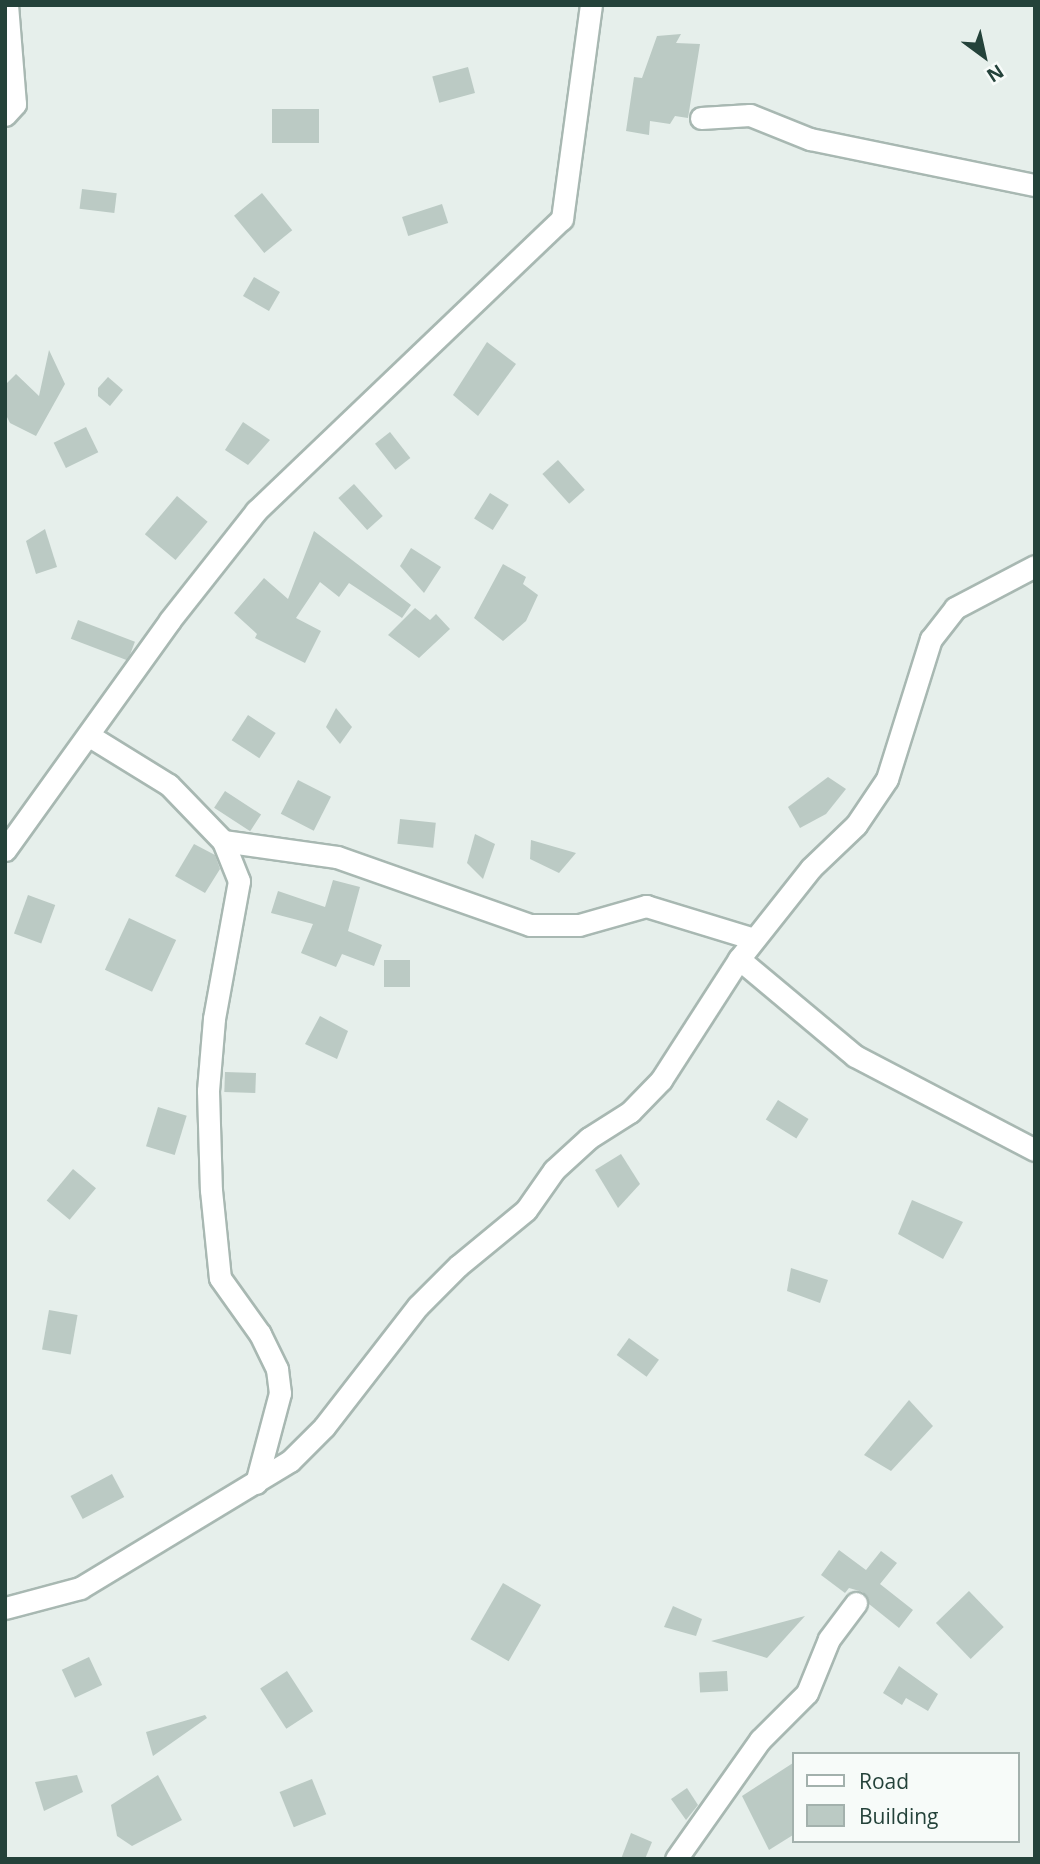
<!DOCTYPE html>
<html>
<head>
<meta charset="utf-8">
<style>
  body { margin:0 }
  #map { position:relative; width:1040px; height:1864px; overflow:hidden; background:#e6efeb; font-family:"Open Sans",sans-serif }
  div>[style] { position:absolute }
  .building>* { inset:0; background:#bbcac4; transform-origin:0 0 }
  .roads { filter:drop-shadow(2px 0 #a8b8b2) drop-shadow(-2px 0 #a8b8b2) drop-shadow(0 2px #a8b8b2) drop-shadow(0 -2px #a8b8b2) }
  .minor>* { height:21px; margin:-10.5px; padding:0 10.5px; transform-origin:10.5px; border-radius:10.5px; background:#fff }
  span { translate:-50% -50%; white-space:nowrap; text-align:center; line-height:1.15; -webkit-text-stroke:5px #f7fbf9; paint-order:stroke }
  .frame { position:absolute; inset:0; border:7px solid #24423a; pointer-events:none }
  .legend { position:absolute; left:792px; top:1752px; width:228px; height:91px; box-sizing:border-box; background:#f7fbf9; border:2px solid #a3b1ad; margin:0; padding:9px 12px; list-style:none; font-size:21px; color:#24423a }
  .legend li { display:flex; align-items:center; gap:14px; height:35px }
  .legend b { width:35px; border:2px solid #a3b1ad }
  .north { position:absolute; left:949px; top:21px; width:70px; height:70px; -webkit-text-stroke:5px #f7fbf9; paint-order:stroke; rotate:147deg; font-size:19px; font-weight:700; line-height:28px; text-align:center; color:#24423a }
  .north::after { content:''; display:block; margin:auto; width:24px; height:32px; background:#24423a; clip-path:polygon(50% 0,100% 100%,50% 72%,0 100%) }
</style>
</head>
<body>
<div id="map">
  <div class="building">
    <i style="clip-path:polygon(681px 34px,676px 43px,700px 44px,688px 118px,675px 116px,670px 124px,650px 121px,649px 135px,626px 131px,634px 77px,642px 78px,657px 36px)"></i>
    <i style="left:468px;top:67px;width:27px;height:37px;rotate:75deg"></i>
    <i style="left:272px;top:109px;width:47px;height:34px"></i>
    <i style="left:82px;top:189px;width:35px;height:20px;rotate:7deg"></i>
    <i style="left:262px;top:193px;width:48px;height:36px;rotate:51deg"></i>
    <i style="left:442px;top:204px;width:20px;height:42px;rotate:72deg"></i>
    <i style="left:254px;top:277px;width:30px;height:22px;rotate:30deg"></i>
    <i style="clip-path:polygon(487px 342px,516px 364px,478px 416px,453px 395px)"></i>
    <i style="clip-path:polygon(49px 350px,65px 384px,36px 436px,10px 423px,5px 413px,5px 385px,16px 374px,39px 396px)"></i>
    <i style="clip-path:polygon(108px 377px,123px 390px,110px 406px,98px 396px,98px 388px)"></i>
    <i style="clip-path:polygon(243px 422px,270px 440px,248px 465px,225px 450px)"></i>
    <i style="left:86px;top:427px;width:28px;height:36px;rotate:64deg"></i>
    <i style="left:390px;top:432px;width:33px;height:19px;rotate:52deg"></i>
    <i style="left:558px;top:460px;width:40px;height:21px;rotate:48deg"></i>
    <i style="left:354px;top:484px;width:43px;height:21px;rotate:48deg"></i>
    <i style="left:490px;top:493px;width:22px;height:30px;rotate:32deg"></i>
    <i style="left:177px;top:496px;width:40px;height:50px;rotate:40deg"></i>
    <i style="clip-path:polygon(45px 529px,57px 567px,36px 574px,26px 541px)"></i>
    <i style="clip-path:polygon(314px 531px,411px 605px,402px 618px,349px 583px,339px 597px,320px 582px,296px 618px,321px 631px,305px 663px,255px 638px,257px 634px,234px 613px,264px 578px,288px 599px)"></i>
    <i style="clip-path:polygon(411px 548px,441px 567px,424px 593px,400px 566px)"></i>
    <i style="clip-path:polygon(503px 564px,526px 577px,523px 584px,538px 595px,526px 621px,503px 641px,474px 618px)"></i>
    <i style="clip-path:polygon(415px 608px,430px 620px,436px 614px,450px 629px,419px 658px,388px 635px)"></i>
    <i style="left:78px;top:620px;width:61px;height:20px;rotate:21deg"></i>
    <i style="clip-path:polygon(336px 708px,352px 727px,340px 744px,326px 727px)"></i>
    <i style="left:248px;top:715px;width:33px;height:30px;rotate:33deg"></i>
    <i style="clip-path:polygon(828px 777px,846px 789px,826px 814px,800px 828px,788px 807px)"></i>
    <i style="left:298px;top:780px;width:37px;height:38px;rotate:27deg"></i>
    <i style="left:225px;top:791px;width:43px;height:20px;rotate:33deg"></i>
    <i style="left:400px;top:819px;width:36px;height:25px;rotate:6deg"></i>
    <i style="clip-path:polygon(475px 834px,495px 844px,483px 879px,467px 863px)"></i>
    <i style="clip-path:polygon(531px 840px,576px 853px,559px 873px,530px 859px)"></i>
    <i style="clip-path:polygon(194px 844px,215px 855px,220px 869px,205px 893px,175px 876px)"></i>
    <i style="clip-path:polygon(333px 880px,360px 887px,348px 931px,382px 945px,374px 966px,342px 954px,336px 967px,301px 953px,313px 924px,271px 913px,278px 891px,325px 907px)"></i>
    <i style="left:28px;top:895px;width:29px;height:41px;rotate:20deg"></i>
    <i style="left:129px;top:918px;width:52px;height:57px;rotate:25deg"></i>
    <i style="left:384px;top:960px;width:26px;height:27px"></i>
    <i style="clip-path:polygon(320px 1016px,348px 1031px,337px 1059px,305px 1044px)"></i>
    <i style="left:225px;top:1072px;width:31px;height:20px;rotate:2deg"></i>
    <i style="left:778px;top:1100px;width:36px;height:23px;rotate:32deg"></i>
    <i style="left:158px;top:1107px;width:30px;height:41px;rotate:17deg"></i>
    <i style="clip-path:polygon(621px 1154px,640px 1184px,618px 1208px,595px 1170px)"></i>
    <i style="left:73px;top:1169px;width:30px;height:41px;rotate:40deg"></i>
    <i style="clip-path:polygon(912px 1200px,963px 1222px,943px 1259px,898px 1234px)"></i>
    <i style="clip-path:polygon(791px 1268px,828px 1280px,820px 1303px,787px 1291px)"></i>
    <i style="left:49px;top:1310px;width:29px;height:40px;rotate:10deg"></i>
    <i style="left:629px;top:1338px;width:37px;height:21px;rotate:36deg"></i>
    <i style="clip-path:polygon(909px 1400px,933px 1426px,891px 1471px,864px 1455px)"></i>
    <i style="left:112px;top:1474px;width:26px;height:47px;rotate:62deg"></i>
    <i style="clip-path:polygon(839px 1550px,866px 1570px,881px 1551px,897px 1563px,880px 1584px,913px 1610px,899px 1628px,869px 1604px,863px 1592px,849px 1588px,845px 1593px,821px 1575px)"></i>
    <i style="left:503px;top:1583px;width:44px;height:65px;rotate:30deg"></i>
    <i style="left:969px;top:1591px;width:50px;height:46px;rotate:46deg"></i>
    <i style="clip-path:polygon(673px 1606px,702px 1619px,696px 1636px,664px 1627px)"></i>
    <i style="clip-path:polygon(805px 1616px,767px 1658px,711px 1641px)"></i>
    <i style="left:89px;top:1657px;width:31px;height:30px;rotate:65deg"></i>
    <i style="clip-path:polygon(899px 1666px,938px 1694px,928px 1711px,906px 1698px,902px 1705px,883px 1693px)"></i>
    <i style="left:287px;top:1671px;width:48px;height:32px;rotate:57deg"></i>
    <i style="left:727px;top:1671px;width:20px;height:28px;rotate:87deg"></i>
    <i style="clip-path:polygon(205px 1715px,207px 1718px,153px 1756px,146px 1732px)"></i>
    <i style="clip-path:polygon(793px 1763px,793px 1835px,769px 1850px,742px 1796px)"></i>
    <i style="clip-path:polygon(77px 1775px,83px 1792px,44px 1811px,35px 1782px)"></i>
    <i style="clip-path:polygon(158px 1775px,182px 1820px,132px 1846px,117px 1836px,111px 1805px)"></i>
    <i style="left:312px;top:1779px;width:38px;height:35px;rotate:68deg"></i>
    <i style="clip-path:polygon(687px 1788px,698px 1805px,686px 1820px,671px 1799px)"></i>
    <i style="clip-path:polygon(631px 1833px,652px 1842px,645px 1859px,621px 1859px)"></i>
  </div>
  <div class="roads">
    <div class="minor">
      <i style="left:5px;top:115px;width:15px;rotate:-48deg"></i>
      <i style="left:15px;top:104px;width:99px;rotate:-94.6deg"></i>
      <i style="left:701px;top:118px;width:49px;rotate:-3.5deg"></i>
      <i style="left:750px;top:115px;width:65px;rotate:21.8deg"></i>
      <i style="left:810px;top:139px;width:230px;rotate:11.6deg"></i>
      <i style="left:88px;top:735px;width:95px;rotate:31.7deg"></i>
      <i style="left:169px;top:785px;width:78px;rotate:46deg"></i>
      <i style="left:223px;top:841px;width:115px;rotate:8deg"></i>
      <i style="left:337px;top:857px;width:205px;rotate:19.4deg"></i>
      <i style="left:530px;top:925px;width:49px"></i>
      <i style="left:579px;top:925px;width:70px;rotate:-15.8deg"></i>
      <i style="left:646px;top:906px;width:113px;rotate:17deg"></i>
      <i style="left:223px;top:841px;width:43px;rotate:68.2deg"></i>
      <i style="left:239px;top:881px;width:140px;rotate:100.3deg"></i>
      <i style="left:214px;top:1019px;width:72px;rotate:94.8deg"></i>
      <i style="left:208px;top:1091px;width:99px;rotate:88.3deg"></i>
      <i style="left:211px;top:1190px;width:88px;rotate:84.2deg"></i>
      <i style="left:220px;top:1278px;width:69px;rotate:54.5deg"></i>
      <i style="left:260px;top:1334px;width:39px;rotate:64deg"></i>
      <i style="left:277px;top:1369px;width:24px;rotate:83deg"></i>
      <i style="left:280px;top:1393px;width:93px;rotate:104.9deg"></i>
      <i style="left:5px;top:850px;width:283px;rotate:-54.3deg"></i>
      <i style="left:170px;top:620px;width:139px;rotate:-51.7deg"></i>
      <i style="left:256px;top:511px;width:423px;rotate:-43.7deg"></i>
      <i style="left:562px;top:219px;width:216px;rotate:-82.3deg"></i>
      <i style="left:739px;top:959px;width:151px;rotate:39.9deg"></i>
      <i style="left:855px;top:1056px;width:203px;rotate:27.6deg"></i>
      <i style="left:5px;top:1608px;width:78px;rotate:-14.9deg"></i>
      <i style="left:80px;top:1588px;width:245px;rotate:-31.2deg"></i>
      <i style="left:290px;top:1461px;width:48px;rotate:-45deg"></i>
      <i style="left:324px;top:1427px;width:153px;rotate:-52.2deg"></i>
      <i style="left:418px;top:1306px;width:57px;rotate:-45deg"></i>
      <i style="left:458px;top:1266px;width:88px;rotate:-39.5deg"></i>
      <i style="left:526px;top:1210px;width:49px;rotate:-55deg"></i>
      <i style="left:554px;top:1170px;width:47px;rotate:-42.4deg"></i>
      <i style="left:589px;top:1138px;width:49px;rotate:-32.4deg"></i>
      <i style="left:630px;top:1112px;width:45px;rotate:-45.9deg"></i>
      <i style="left:661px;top:1080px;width:144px;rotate:-57.2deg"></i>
      <i style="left:739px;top:959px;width:116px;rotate:-51.6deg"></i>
      <i style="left:811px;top:868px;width:62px;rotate:-43.7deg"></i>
      <i style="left:856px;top:825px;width:55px;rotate:-56deg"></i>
      <i style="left:887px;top:779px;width:147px;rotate:-72.6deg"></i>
      <i style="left:931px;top:639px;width:39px;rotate:-52deg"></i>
      <i style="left:955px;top:608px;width:90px;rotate:-27.7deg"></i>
      <i style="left:676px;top:1859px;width:146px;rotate:-54.8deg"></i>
      <i style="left:760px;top:1740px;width:66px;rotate:-45deg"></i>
      <i style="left:807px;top:1693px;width:58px;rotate:-67.8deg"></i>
      <i style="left:829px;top:1639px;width:45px;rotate:-53.1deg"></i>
    </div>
  </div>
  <div class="frame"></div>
  <ul class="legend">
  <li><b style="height:9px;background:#fff"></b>Road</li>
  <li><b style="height:19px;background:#bbcac4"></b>Building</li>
  </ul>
  <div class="north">N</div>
</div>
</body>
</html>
